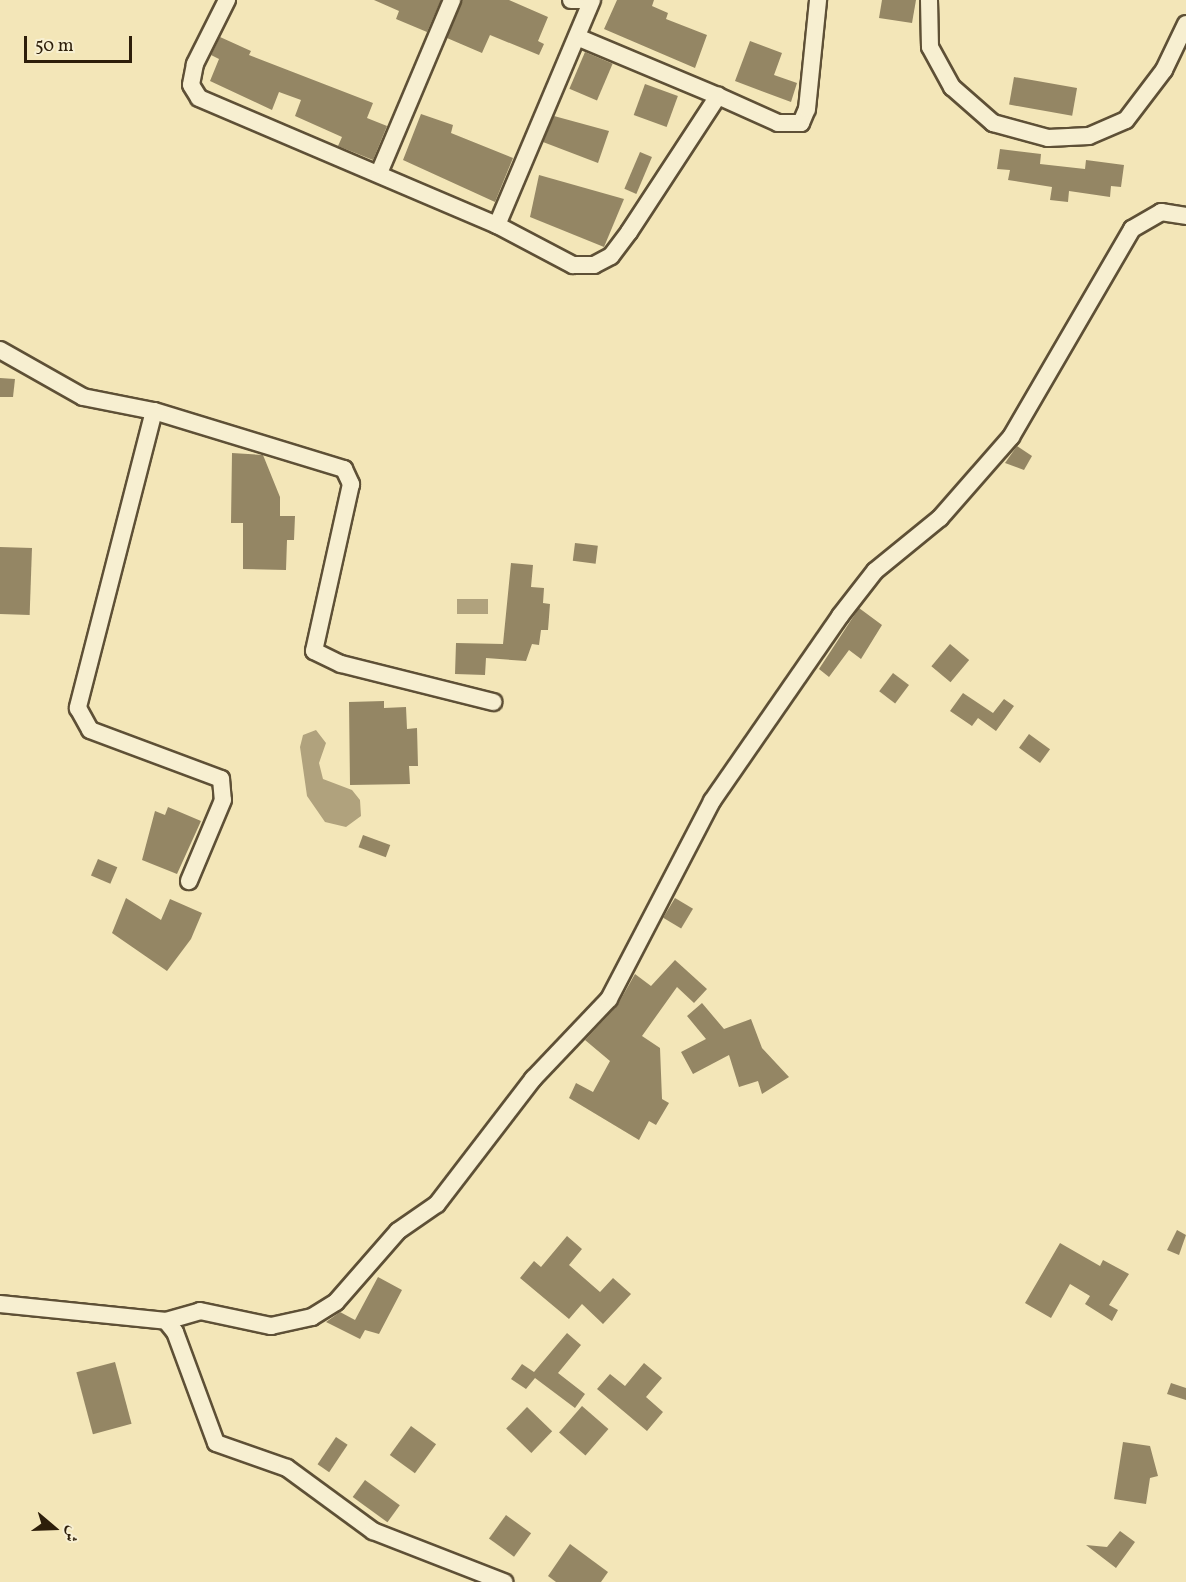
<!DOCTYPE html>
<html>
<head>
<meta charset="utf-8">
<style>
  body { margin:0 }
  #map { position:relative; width:1186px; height:1582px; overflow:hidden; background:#f3e6b8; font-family:Vollkorn,Amiri,serif }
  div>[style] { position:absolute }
  .water>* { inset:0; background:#b0a27d; transform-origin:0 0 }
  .building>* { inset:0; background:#948664; transform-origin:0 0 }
  .roads { filter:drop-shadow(2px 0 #5e5036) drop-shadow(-2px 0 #5e5036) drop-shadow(0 2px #5e5036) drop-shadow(0 -2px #5e5036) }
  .minor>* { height:16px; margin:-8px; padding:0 8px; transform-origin:8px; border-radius:8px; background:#f7efd1 }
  span { translate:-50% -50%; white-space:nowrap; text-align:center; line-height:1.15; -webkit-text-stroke:4.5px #f7efd1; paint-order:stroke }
  .north { position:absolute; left:24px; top:1498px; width:60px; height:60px; -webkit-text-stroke:4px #f7efd1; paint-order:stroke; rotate:109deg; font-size:16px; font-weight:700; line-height:24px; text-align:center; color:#2d1e0a }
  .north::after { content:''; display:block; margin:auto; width:21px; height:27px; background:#2d1e0a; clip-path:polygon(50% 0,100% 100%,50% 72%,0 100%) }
  .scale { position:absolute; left:24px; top:36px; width:108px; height:27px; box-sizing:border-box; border:3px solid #2d1e0a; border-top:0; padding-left:8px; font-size:18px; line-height:21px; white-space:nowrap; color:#2d1e0a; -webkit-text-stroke:4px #f7efd1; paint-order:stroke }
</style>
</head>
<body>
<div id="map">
  <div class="water">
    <i style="left:457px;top:599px;width:31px;height:15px"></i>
    <i style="clip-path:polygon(316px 730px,326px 743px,319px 763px,323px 779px,352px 790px,360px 800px,361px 816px,346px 827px,325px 822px,307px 796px,300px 747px,303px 735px)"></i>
  </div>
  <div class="building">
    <i style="clip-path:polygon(374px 0,441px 0,427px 32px,396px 19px,399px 11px)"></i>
    <i style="clip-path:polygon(462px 0,509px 0,548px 17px,538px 41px,544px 44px,539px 55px,490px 35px,482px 53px,447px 38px)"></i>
    <i style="clip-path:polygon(617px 0,654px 0,652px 6px,668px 13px,666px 19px,707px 35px,695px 68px,604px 29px)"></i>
    <i style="clip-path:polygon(882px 0,916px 0,912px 23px,879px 18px)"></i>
    <i style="clip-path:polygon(220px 37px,251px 51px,249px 55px,373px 103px,367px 118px,387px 126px,373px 160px,338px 146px,342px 137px,295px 116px,301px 100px,279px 92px,272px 110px,210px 81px,219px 59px,211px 55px)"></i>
    <i style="clip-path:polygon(750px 41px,782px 53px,774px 75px,797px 83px,791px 102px,735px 81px)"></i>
    <i style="left:585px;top:52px;width:30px;height:40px;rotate:23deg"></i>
    <i style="left:1014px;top:77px;width:64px;height:28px;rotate:10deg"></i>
    <i style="left:645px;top:84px;width:35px;height:33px;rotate:20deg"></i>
    <i style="clip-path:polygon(421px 114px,453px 125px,451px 133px,513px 158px,495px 202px,403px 160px)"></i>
    <i style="clip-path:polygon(554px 116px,609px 131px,598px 163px,543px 142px)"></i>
    <i style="clip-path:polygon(1000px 149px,1041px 154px,1040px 164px,1085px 169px,1086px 160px,1124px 165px,1121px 187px,1111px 186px,1110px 197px,1069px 191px,1068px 202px,1050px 200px,1052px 187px,1008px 180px,1010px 170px,997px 169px)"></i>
    <i style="left:640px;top:152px;width:13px;height:40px;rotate:23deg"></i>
    <i style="clip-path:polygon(539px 175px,624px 199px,604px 247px,530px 217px)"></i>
    <i style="clip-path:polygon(0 378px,15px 379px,13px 397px,0 397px)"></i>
    <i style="clip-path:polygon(1017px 446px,1032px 456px,1024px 470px,1005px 463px)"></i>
    <i style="clip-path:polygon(232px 453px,263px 455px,280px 497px,280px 516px,295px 516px,294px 540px,287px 540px,286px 570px,243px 569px,243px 523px,231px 523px)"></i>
    <i style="left:575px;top:543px;width:23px;height:18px;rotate:7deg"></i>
    <i style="left:0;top:547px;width:32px;height:67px;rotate:2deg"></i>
    <i style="clip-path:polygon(511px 563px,533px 565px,531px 587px,544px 588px,543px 603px,550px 604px,548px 630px,541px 630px,539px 645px,532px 644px,526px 661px,486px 658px,485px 675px,455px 674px,456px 643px,503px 644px)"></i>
    <i style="clip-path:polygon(859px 608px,882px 625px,861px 659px,849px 650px,829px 677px,819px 669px)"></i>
    <i style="left:950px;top:644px;width:25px;height:29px;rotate:40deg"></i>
    <i style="left:893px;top:673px;width:20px;height:23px;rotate:37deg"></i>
    <i style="clip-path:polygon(963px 693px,993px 713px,1004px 699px,1014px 706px,996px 731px,978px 718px,972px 726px,950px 711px)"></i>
    <i style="clip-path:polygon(384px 701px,384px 708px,406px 707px,407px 729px,417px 728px,418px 766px,409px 766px,410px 784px,350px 785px,349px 702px)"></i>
    <i style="left:1029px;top:734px;width:26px;height:17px;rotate:36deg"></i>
    <i style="clip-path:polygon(168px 807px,201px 821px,177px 874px,142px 860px,155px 811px,165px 815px)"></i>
    <i style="left:363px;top:835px;width:29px;height:13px;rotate:20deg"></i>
    <i style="left:98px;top:859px;width:21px;height:18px;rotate:23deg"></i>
    <i style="clip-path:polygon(126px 898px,161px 920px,170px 899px,202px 913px,191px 939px,167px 971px,112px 933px)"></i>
    <i style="left:675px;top:898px;width:21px;height:23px;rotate:31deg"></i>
    <i style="clip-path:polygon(675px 960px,707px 989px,694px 1003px,677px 987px,642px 1036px,660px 1048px,662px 1099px,669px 1103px,656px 1125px,649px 1121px,639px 1140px,569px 1098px,576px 1083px,593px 1092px,610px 1061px,585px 1040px,617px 1006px,635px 974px,651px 986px)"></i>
    <i style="clip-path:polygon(702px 1003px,724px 1029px,751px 1019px,762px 1048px,789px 1077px,762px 1094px,758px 1081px,739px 1087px,729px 1055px,693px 1074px,681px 1052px,706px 1039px,687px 1016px)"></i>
    <i style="clip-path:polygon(1177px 1230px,1186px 1235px,1179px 1255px,1167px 1250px)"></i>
    <i style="clip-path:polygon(567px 1236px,582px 1249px,569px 1265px,600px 1292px,613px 1278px,631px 1294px,603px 1324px,582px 1304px,569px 1319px,520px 1278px,534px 1261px,541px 1267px)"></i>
    <i style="clip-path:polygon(1060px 1243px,1100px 1266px,1103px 1260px,1129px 1274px,1109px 1305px,1118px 1310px,1112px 1321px,1085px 1304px,1090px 1296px,1070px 1284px,1051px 1318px,1025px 1303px)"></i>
    <i style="clip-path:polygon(378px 1277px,402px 1290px,379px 1334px,365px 1330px,360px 1339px,326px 1322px,340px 1312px,355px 1320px)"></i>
    <i style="clip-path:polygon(567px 1333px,581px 1345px,558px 1373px,585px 1394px,575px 1408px,535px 1378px,526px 1389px,511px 1379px,522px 1364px,534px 1372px)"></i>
    <i style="left:115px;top:1362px;width:64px;height:40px;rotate:75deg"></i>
    <i style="clip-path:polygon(644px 1363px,662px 1378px,646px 1397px,663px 1412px,647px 1431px,597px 1389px,610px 1374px,625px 1386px)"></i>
    <i style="clip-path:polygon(1171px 1383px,1186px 1388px,1186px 1400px,1167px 1394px)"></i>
    <i style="left:582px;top:1406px;width:35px;height:35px;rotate:41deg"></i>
    <i style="left:527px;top:1407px;width:35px;height:30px;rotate:44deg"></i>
    <i style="left:411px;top:1426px;width:31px;height:36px;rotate:36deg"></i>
    <i style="left:336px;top:1437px;width:14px;height:33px;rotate:34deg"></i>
    <i style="clip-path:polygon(1123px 1442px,1150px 1446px,1158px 1476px,1150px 1478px,1146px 1504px,1114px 1499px)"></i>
    <i style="left:365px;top:1480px;width:43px;height:21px;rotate:36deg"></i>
    <i style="left:506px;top:1515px;width:31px;height:29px;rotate:36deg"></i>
    <i style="clip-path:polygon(1120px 1531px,1135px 1542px,1116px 1568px,1086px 1545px,1107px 1547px)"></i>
    <i style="clip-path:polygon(570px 1544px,608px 1572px,601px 1582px,556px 1582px,548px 1576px)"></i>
  </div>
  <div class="roads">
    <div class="minor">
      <i style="left:227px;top:0;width:72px;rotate:116.6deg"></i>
      <i style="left:195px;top:64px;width:21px;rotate:101deg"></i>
      <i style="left:191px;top:85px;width:15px;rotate:58deg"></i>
      <i style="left:199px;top:98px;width:324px;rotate:23.1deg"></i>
      <i style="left:497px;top:225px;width:86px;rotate:27.8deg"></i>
      <i style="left:573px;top:265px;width:21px"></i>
      <i style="left:594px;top:265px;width:19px;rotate:-28deg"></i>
      <i style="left:611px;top:256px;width:30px;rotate:-53deg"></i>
      <i style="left:629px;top:232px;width:163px;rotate:-56.8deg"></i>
      <i style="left:718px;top:96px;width:66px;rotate:24.2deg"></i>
      <i style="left:778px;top:123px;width:23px"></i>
      <i style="left:801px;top:123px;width:15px;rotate:-67deg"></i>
      <i style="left:807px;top:109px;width:110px;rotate:-84.2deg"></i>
      <i style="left:571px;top:0;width:15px"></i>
      <i style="left:929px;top:0;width:47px;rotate:88.8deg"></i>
      <i style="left:930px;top:47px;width:46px;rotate:61.2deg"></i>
      <i style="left:952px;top:87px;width:55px;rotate:41.3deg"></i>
      <i style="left:993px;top:123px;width:57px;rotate:15.3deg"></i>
      <i style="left:1048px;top:138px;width:41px;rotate:-2.8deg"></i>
      <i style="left:1089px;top:136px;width:40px;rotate:-23.4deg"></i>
      <i style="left:1126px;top:120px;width:63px;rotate:-52.8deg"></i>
      <i style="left:1164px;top:70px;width:51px;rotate:-64.4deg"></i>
      <i style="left:577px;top:37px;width:153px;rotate:22.7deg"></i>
      <i style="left:379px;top:173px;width:188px;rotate:-67.1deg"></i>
      <i style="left:497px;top:225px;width:244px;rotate:-67.1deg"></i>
      <i style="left:0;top:350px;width:95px;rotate:29.5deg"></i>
      <i style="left:83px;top:397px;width:72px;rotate:11.2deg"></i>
      <i style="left:154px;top:411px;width:199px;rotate:17deg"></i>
      <i style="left:344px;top:469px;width:17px;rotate:65deg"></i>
      <i style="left:351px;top:484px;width:171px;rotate:102.5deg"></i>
      <i style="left:314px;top:651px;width:30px;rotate:26deg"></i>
      <i style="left:341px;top:664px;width:157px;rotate:14deg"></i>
      <i style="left:154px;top:411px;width:307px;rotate:104.4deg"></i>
      <i style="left:78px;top:708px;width:25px;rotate:61deg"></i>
      <i style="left:90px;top:730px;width:140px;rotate:20.5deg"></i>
      <i style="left:221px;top:779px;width:21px;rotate:85deg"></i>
      <i style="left:223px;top:800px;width:88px;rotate:112.8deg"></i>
      <i style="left:0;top:1304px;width:167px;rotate:5.8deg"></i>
      <i style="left:166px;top:1321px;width:14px;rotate:51deg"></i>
      <i style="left:175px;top:1332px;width:118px;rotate:69.7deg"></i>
      <i style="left:216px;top:1443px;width:75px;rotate:19.4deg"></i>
      <i style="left:287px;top:1468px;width:107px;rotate:36.2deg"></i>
      <i style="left:373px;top:1531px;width:141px;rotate:21.3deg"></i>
      <i style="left:166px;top:1321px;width:35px;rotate:-16deg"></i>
      <i style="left:200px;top:1311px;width:73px;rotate:11.9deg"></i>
      <i style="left:271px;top:1326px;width:42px;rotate:-12.4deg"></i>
      <i style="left:312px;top:1317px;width:28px;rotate:-32deg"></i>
      <i style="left:336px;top:1302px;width:94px;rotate:-48.9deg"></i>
      <i style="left:398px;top:1231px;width:47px;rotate:-34.7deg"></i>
      <i style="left:437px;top:1204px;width:158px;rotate:-52.5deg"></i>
      <i style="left:533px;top:1079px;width:110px;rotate:-46.5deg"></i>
      <i style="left:609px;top:999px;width:223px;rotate:-62.5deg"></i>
      <i style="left:712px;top:801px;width:225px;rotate:-55.3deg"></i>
      <i style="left:840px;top:616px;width:57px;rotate:-52.1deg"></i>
      <i style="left:875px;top:571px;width:84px;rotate:-39.2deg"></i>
      <i style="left:940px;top:518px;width:108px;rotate:-48.8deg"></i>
      <i style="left:1011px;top:437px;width:241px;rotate:-59.8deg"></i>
      <i style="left:1132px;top:229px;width:34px;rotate:-30deg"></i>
      <i style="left:1161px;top:212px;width:25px;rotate:9deg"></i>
    </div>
  </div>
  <div class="north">ش</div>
  <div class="scale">50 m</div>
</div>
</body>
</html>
